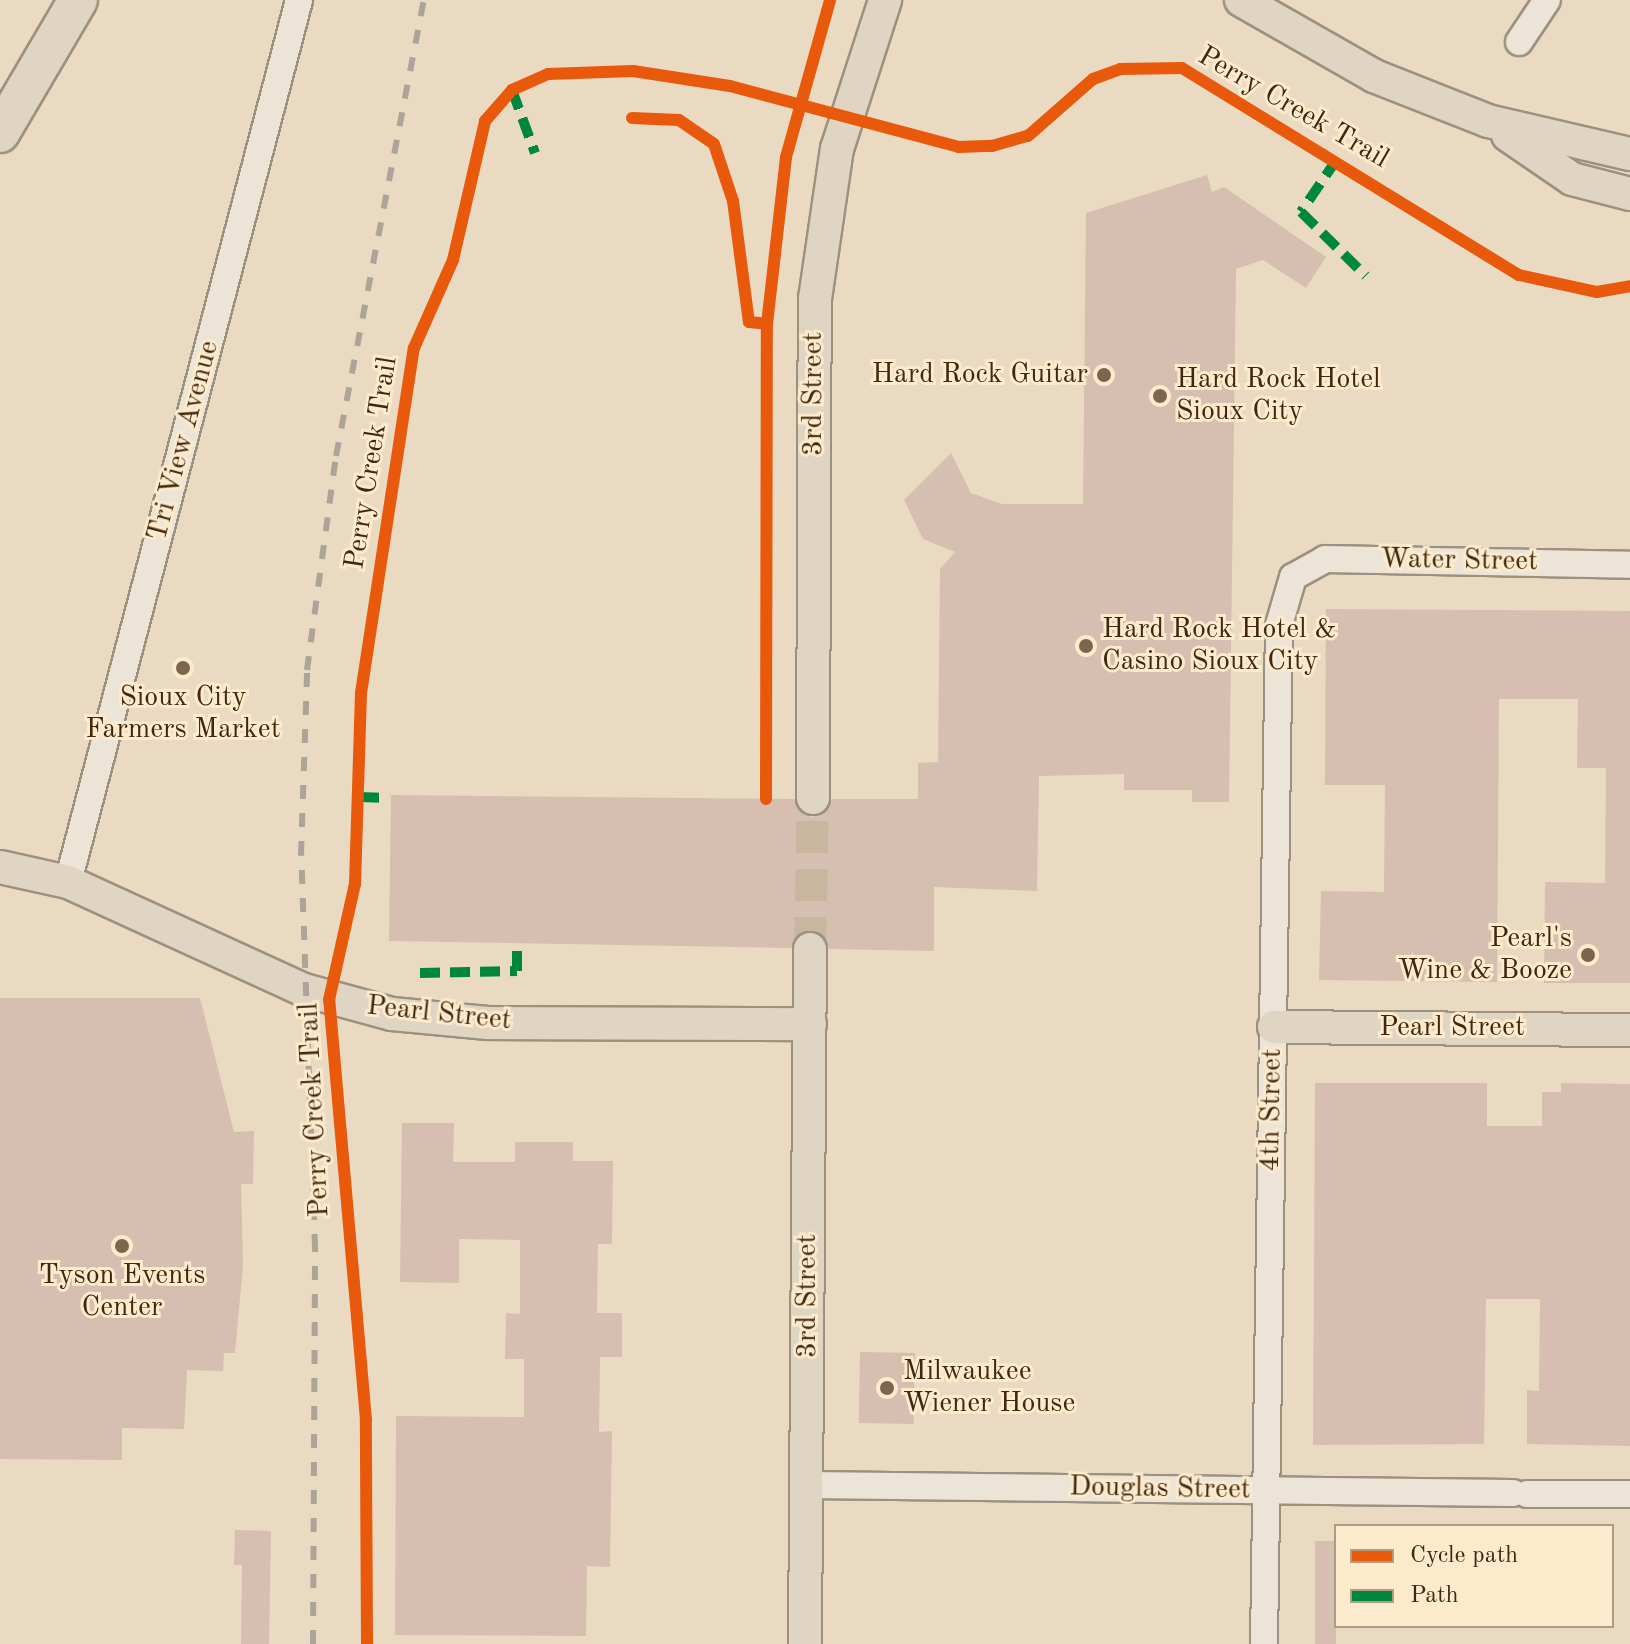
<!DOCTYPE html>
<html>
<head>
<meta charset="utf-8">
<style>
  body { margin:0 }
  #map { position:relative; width:1630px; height:1644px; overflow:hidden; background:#eadac2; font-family:"Old Standard TT",serif }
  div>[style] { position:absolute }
  .building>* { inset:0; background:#d6beb0; transform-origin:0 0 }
  .major-tunnel>* { height:32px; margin-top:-16px; transform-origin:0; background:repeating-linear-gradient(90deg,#c8b69e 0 32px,transparent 0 48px) }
  .roads { filter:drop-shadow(2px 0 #9c907f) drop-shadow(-2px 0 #9c907f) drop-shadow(0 2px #9c907f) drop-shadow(0 -2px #9c907f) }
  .minor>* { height:26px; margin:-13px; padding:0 13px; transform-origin:13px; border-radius:13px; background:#ede4d8 }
  .major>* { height:32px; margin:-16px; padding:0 16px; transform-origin:16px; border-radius:16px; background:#e0d4c3 }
  .highway>* { height:38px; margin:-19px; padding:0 19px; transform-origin:19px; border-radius:19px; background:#e0d4c3 }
  .rail>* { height:6px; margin-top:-3px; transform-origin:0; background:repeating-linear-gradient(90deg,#aca498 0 14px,transparent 0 28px) }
  .quiet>* { height:10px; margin-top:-5px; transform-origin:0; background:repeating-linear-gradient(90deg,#00873e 0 20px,transparent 0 30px) }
  .cycleway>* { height:12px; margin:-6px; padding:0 6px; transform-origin:6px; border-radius:6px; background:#e8590c }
  .dots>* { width:22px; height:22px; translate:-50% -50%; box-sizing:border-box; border:4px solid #fceacd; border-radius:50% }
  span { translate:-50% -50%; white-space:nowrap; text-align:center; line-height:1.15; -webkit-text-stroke:6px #fceacd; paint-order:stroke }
  .street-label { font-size:28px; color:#41270e }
  .poi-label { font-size:28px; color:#41270e }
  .right { translate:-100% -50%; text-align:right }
  .left { translate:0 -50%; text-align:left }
  .legend { position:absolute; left:1334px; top:1524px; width:280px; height:104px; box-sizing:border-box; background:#fceacd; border:2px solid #b19c81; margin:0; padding:10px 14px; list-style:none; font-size:24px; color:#41270e }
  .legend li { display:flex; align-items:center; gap:16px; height:40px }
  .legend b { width:40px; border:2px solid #b19c81 }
</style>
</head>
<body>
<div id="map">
  <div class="building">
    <i style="clip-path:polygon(1207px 175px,1212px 192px,1224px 187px,1326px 257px,1306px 288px,1263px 260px,1236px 269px,1229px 802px,1192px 802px,1192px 790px,1124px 790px,1124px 774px,1039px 776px,1037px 891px,934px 887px,934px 951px,829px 949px,826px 939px,811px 930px,800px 933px,791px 948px,389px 941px,391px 795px,794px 799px,812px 817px,823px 814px,832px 799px,918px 799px,918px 763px,938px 762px,940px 569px,955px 552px,923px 539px,904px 500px,951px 453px,971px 493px,1002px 504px,1083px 504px,1086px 213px)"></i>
    <i style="clip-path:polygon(1326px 609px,1630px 611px,1630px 983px,1544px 983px,1545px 882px,1605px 883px,1606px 768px,1577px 768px,1578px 699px,1499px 699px,1497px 982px,1319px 980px,1321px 891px,1384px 892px,1385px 785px,1325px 785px)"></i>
    <i style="clip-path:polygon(0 998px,200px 998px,234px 1132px,254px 1131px,253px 1184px,241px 1184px,243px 1266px,235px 1353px,224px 1353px,223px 1371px,187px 1370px,184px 1429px,122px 1428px,122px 1460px,0 1459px)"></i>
    <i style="clip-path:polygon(1315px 1083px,1487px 1083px,1487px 1126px,1542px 1126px,1542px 1092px,1561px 1092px,1561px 1083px,1630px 1084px,1630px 1446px,1527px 1444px,1527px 1390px,1539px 1391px,1540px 1299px,1486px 1299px,1484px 1444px,1313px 1445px)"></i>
    <i style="clip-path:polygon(402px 1123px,454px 1123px,453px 1162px,515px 1162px,515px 1142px,573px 1142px,573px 1161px,613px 1161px,612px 1244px,598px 1244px,597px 1313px,622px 1313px,622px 1357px,600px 1357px,599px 1432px,612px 1431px,610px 1567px,587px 1566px,586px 1636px,395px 1635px,396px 1416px,524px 1417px,524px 1359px,505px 1359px,506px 1313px,520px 1314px,520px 1240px,459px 1239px,459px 1283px,400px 1282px)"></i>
    <i style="left:860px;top:1352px;width:55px;height:71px;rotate:1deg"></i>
    <i style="clip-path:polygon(235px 1530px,271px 1531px,269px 1644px,241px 1644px,242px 1565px,234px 1565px)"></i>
    <i style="left:1315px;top:1541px;width:21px;height:103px"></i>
  </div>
  <div class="major-tunnel">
    <i style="left:810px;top:949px;width:151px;rotate:-88.9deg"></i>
  </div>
  <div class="roads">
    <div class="minor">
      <i style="left:1519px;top:42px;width:50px;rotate:-56.3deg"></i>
      <i style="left:68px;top:882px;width:912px;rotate:-75.32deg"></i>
      <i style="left:807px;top:1485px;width:706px;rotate:0.65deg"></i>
      <i style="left:1527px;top:1494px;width:103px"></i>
      <i style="left:1264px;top:1644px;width:1019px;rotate:-89.16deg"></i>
      <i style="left:1279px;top:625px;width:50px;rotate:-73.7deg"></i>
      <i style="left:1293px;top:577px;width:37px;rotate:-29deg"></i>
      <i style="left:1325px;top:559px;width:305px;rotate:1.1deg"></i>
    </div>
    <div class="major">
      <i style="left:1241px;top:0;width:153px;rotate:29.7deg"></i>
      <i style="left:1374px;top:76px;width:123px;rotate:21.5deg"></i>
      <i style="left:1488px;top:121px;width:146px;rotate:13.1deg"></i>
      <i style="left:1508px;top:135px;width:78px;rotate:34.5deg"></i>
      <i style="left:1572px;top:179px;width:60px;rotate:14.5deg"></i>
      <i style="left:813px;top:798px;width:499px;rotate:-89.8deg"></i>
      <i style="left:815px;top:299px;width:152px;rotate:-81.7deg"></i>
      <i style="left:837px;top:149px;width:157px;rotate:-72.1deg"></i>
      <i style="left:0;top:867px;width:70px;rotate:12.4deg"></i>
      <i style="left:68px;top:882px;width:260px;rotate:24.6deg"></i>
      <i style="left:304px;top:990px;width:91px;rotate:15.3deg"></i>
      <i style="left:392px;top:1014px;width:96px;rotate:5.4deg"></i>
      <i style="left:488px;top:1023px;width:322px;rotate:0.2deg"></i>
      <i style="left:1274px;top:1027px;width:356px;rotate:0.5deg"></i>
      <i style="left:805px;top:1644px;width:695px;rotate:-89.59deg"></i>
    </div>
    <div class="highway">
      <i style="left:0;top:133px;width:154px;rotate:-59.6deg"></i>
    </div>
  </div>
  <div class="rail">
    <i style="left:313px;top:1644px;width:396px;rotate:-89.7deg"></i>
    <i style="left:315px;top:1248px;width:393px;rotate:-92deg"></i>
    <i style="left:301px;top:855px;width:185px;rotate:-88.1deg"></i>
    <i style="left:307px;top:670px;width:216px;rotate:-82.3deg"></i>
    <i style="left:336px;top:456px;width:464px;rotate:-79.1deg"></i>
  </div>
  <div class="quiet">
    <i style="left:512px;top:90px;width:67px;rotate:69.9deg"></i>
    <i style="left:1337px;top:159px;width:64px;rotate:124.2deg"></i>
    <i style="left:1301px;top:212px;width:91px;rotate:44.6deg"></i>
    <i style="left:359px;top:797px;width:30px;rotate:2deg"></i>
    <i style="left:420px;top:973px;width:97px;rotate:-1.2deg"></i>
    <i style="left:517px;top:971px;width:28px;rotate:-90deg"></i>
  </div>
  <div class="cycleway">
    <i style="left:632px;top:118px;width:47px;rotate:2.4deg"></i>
    <i style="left:679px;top:120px;width:42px;rotate:34.4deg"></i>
    <i style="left:714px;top:144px;width:60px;rotate:71.6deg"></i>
    <i style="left:733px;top:201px;width:122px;rotate:82.5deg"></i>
    <i style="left:749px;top:322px;width:18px;rotate:6deg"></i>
    <i style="left:766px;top:799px;width:475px;rotate:-89.9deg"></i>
    <i style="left:767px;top:324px;width:168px;rotate:-83.5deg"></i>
    <i style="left:786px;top:157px;width:163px;rotate:-74.3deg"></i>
    <i style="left:367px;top:1644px;width:224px;rotate:-90.3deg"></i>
    <i style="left:366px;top:1420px;width:422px;rotate:-95deg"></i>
    <i style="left:329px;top:1000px;width:119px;rotate:-77.4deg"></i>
    <i style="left:355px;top:884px;width:191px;rotate:-88.2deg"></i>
    <i style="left:361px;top:693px;width:349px;rotate:-81.3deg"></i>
    <i style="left:414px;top:348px;width:96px;rotate:-66.1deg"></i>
    <i style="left:453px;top:260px;width:143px;rotate:-77deg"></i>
    <i style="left:485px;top:121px;width:41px;rotate:-48.9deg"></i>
    <i style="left:512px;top:90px;width:39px;rotate:-24deg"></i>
    <i style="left:548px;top:74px;width:85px;rotate:-2deg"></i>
    <i style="left:633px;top:71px;width:98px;rotate:8.8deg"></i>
    <i style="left:730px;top:86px;width:237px;rotate:14.9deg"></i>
    <i style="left:959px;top:147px;width:33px;rotate:-2deg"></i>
    <i style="left:992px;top:146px;width:37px;rotate:-16deg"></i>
    <i style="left:1028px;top:136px;width:86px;rotate:-41.2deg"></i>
    <i style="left:1093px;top:79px;width:29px;rotate:-20deg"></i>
    <i style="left:1120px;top:69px;width:62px;rotate:-0.9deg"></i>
    <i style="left:1182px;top:68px;width:395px;rotate:31.6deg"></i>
    <i style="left:1519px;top:275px;width:80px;rotate:12.3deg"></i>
    <i style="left:1597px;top:292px;width:34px;rotate:-10deg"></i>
  </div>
  <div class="dots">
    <i style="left:1104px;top:375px;background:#7c664d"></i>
    <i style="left:1160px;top:396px;background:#7c664d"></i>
    <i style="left:1086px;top:646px;background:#7c664d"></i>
    <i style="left:183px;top:668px;background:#7c664d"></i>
    <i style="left:1588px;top:955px;background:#7c664d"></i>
    <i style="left:122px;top:1246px;background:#7c664d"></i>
    <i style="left:887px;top:1388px;background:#7c664d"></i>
  </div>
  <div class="street-label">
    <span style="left:1293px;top:108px;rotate:30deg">Perry Creek Trail</span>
    <span style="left:814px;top:394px;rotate:-90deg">3rd Street</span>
    <span style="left:184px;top:441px;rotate:-75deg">Tri View Avenue</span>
    <span style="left:372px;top:463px;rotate:-81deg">Perry Creek Trail</span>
    <span style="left:1459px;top:561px;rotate:1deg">Water Street</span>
    <span style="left:439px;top:1014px;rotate:6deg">Pearl Street</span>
    <span style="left:1452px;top:1028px">Pearl Street</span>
    <span style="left:315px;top:1110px;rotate:-93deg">Perry Creek Trail</span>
    <span style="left:1272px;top:1110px;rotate:-89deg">4th Street</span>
    <span style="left:808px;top:1296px;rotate:-90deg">3rd Street</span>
    <span style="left:1160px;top:1489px;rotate:1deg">Douglas Street</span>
  </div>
  <div class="poi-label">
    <span class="right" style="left:1088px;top:375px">Hard Rock Guitar</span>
    <span class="left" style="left:1176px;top:396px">Hard Rock Hotel<br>Sioux City</span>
    <span class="left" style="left:1102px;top:646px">Hard Rock Hotel &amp;<br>Casino Sioux City</span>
    <span style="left:183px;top:714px">Sioux City<br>Farmers Market</span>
    <span class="right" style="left:1572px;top:955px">Pearl's<br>Wine &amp; Booze</span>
    <span style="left:122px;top:1292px">Tyson Events<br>Center</span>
    <span class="left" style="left:903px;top:1388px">Milwaukee<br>Wiener House</span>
  </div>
  <ul class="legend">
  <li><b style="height:10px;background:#e8590c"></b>Cycle path</li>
  <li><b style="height:10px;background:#00873e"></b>Path</li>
  </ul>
</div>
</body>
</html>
